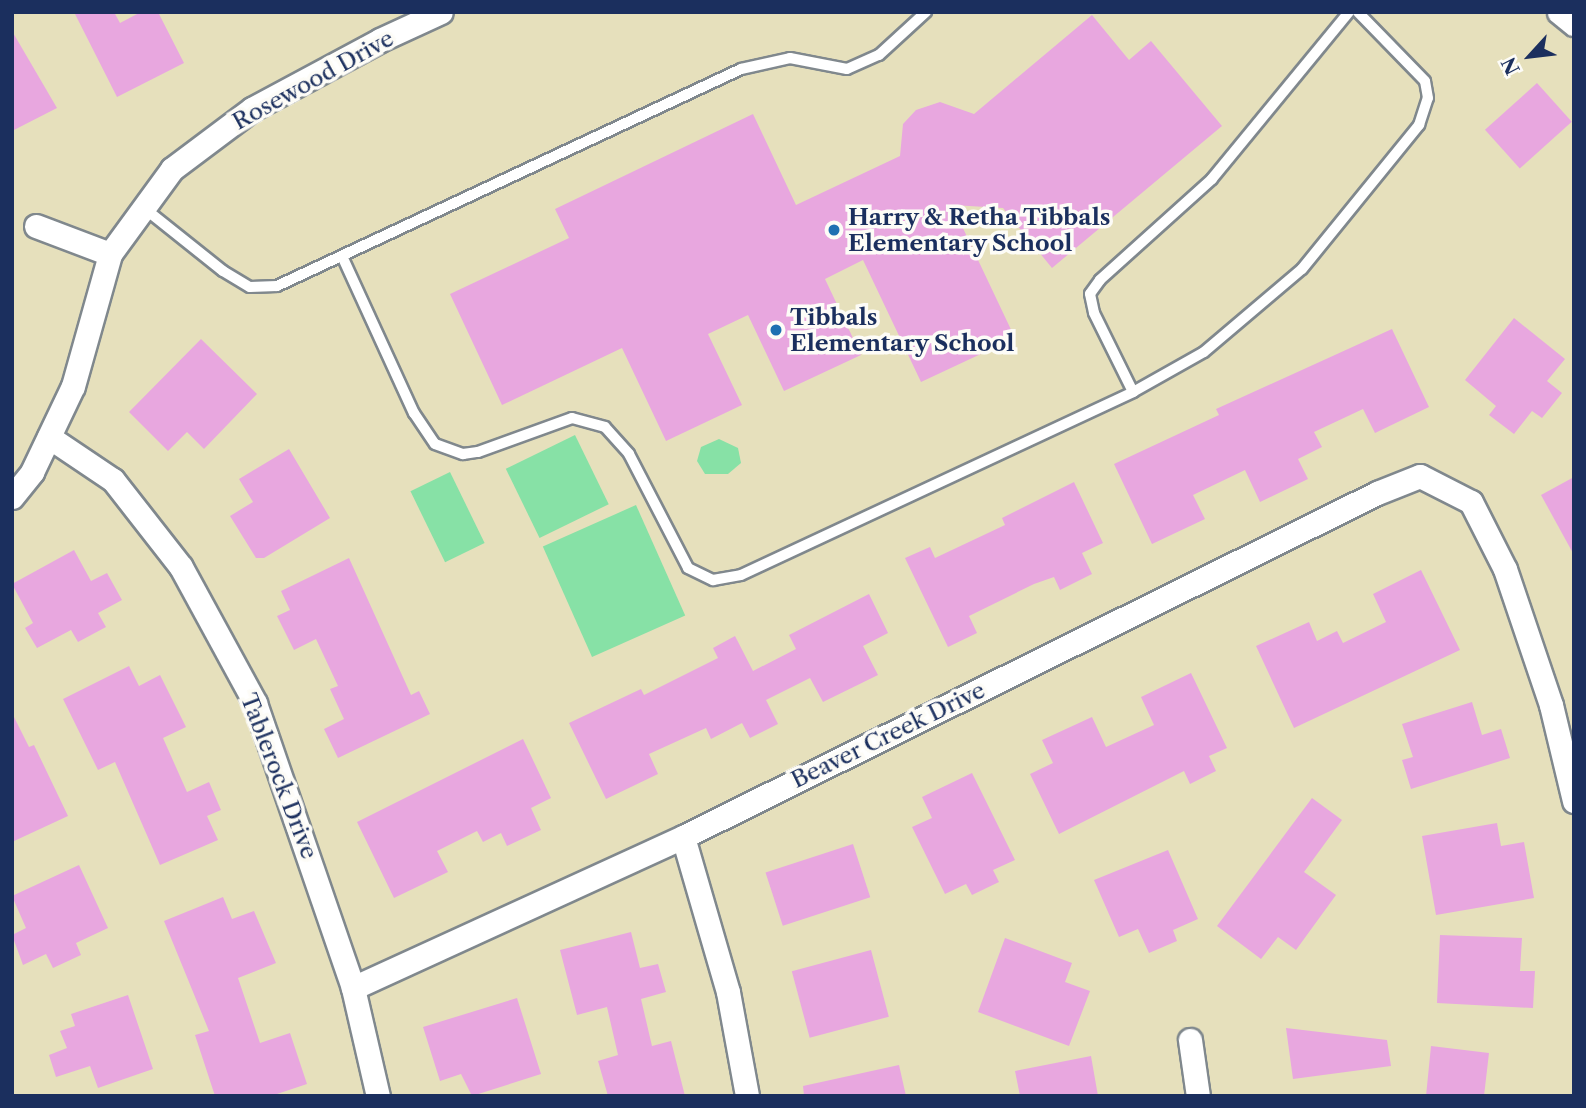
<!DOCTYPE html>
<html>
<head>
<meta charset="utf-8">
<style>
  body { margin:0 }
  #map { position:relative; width:1586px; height:1108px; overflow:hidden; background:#e6e0bc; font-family:"Libre Caslon Text",serif }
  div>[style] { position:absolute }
  .green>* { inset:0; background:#87e1a6; transform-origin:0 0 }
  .building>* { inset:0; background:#e8a7df; transform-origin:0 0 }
  .roads { filter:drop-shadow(2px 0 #80888d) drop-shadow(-2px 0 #80888d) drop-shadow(0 2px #80888d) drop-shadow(0 -2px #80888d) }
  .lane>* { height:10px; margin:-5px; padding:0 5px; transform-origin:5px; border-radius:5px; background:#fff }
  .street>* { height:23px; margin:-11.5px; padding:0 11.5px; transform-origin:11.5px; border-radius:11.5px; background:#fff }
  .dots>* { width:19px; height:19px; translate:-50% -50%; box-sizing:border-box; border:4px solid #fdfcf7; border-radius:50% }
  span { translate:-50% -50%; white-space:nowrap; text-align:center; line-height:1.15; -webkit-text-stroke:7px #fdfcf7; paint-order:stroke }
  .street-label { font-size:23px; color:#1b2f5e }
  .poi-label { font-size:23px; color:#1b2f5e; font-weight:700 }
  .left { translate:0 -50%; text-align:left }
  .frame { position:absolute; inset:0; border:14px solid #1b2f5e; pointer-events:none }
  .north { position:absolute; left:1495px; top:21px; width:70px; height:70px; -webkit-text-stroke:5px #fdfcf7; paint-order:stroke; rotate:243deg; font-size:19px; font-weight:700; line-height:28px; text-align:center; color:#1b2f5e }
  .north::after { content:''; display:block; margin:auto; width:24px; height:32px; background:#1b2f5e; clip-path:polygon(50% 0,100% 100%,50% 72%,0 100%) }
</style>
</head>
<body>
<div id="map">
  <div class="green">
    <i style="left:575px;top:435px;width:77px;height:77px;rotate:64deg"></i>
    <i style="clip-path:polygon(719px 439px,738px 448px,741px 463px,728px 474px,705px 474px,697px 461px,701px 447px)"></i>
    <i style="left:450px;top:472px;width:79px;height:44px;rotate:64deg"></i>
    <i style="left:636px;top:505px;width:121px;height:102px;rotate:66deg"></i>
  </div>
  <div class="building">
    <i style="clip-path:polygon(74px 12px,114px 12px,120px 23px,141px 12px,158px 12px,184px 63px,117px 97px)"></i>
    <i style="clip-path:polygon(1092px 15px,1129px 60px,1151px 41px,1222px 126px,1052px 268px,1003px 208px,952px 205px,1015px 338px,921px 382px,863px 260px,825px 279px,861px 355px,784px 391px,748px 315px,708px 334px,742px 405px,666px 441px,622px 348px,502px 405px,450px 294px,569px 238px,555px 209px,753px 114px,796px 205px,900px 156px,903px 124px,916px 110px,940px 102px,974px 114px)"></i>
    <i style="clip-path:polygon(12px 31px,57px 108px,12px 131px)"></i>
    <i style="left:1537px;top:83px;width:52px;height:70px;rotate:48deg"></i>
    <i style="clip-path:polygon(1514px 318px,1565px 359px,1547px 381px,1562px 393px,1542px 418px,1532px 411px,1514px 434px,1489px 415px,1496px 406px,1465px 380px)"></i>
    <i style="clip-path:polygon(1392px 329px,1429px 407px,1375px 433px,1363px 409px,1314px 432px,1322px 447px,1298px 459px,1308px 479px,1260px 502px,1245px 470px,1193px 495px,1205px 519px,1152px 544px,1114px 464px,1219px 415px,1216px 409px)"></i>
    <i style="clip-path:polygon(201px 339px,257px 394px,204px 449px,187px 432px,168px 451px,129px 412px)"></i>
    <i style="clip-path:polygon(289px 449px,330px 518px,264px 558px,256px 558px,230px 516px,253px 502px,239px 479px)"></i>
    <i style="clip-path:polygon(1574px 477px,1574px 555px,1541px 495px)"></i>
    <i style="clip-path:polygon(1074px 482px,1103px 543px,1082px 553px,1092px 574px,1060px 590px,1054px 577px,1034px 584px,969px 616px,977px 633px,948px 647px,905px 558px,930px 547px,935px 558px,1005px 525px,1002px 518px)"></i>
    <i style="clip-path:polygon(74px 550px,91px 581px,107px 573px,122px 600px,98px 613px,106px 627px,78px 642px,71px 630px,37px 648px,25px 628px,33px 623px,12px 584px)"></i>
    <i style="clip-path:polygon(349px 558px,411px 695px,419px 691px,430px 714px,338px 758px,324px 729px,344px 719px,330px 689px,338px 686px,316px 639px,294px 650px,277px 616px,290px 610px,281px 591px)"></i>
    <i style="clip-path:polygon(1421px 570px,1460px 650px,1294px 728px,1256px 646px,1309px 622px,1317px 641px,1337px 631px,1343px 643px,1386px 622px,1373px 594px)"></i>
    <i style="clip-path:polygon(869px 594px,888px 633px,863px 646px,878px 675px,823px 702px,810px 678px,766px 700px,778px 724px,750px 738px,742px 723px,711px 739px,706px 728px,649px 754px,658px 774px,606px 799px,569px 723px,641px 689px,644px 695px,718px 658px,713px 648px,735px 636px,753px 671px,796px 649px,789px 635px)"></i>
    <i style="clip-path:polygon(129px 666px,139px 686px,160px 675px,186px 727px,163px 738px,187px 792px,209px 782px,221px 810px,207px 816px,218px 840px,160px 865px,115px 762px,98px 770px,63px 699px)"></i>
    <i style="clip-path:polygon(1191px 673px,1227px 748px,1209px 756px,1216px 771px,1190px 784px,1184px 771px,1059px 834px,1030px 774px,1053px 763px,1042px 740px,1092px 717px,1106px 747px,1154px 725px,1141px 697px)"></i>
    <i style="clip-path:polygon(1472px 702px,1482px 735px,1501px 729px,1510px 758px,1411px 789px,1402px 760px,1413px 757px,1402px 724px)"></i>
    <i style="clip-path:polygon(12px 713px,29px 747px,34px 745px,68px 816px,12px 842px)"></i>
    <i style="clip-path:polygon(523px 739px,551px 798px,531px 808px,541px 830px,507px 846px,501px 833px,483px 842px,477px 831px,437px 851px,448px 872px,394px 898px,357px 822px)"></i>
    <i style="clip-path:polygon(972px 773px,1015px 860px,993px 870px,999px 882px,972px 895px,966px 884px,945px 894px,912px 827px,932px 818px,922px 797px)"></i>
    <i style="clip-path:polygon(1312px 798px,1342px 820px,1304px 872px,1336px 895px,1296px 950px,1278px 937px,1261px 959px,1217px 926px)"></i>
    <i style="clip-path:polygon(1497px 823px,1501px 846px,1524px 842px,1534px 898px,1436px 915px,1422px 836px)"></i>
    <i style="left:853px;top:844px;width:56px;height:92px;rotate:72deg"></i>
    <i style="clip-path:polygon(1168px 850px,1198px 919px,1173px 930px,1177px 941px,1149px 953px,1138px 929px,1119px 937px,1094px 880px)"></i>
    <i style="clip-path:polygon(79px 865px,108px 928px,76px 943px,81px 955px,53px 968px,46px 954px,23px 965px,12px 935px,26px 928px,12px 896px)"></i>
    <i style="clip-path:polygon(223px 897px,232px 919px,254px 911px,276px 963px,238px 978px,260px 1043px,290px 1033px,307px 1084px,271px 1096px,215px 1096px,195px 1035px,209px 1031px,164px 921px)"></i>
    <i style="clip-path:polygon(631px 932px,640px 968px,658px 964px,666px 992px,641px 999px,652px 1046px,671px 1041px,685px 1096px,608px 1096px,598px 1061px,618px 1055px,607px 1007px,577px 1015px,560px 950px)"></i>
    <i style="clip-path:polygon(1440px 935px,1522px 938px,1520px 971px,1535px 971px,1533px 1008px,1437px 1003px)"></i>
    <i style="clip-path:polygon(1005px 938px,1072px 963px,1065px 982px,1090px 991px,1069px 1046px,978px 1012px)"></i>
    <i style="left:871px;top:950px;width:69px;height:82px;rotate:75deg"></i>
    <i style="clip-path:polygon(128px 995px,153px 1069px,98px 1088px,90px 1066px,56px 1077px,49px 1055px,67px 1048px,60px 1031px,75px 1026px,71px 1014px)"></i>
    <i style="clip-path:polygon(517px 998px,541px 1074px,472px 1096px,461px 1074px,440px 1081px,423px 1027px)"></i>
    <i style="clip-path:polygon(1286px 1028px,1387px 1040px,1391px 1066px,1293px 1079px)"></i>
    <i style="clip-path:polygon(1431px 1046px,1489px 1053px,1484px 1096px,1426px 1096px)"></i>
    <i style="clip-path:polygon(1091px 1056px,1098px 1096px,1020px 1096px,1015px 1071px)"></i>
    <i style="clip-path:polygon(899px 1065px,906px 1096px,804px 1096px,803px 1086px)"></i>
  </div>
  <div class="roads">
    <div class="lane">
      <i style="left:1349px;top:12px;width:216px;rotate:129.4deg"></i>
      <i style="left:1212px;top:179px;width:151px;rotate:138deg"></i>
      <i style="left:1100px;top:280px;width:17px;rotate:126deg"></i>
      <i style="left:1090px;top:294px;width:19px;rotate:78deg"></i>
      <i style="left:1094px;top:313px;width:88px;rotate:63.7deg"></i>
      <i style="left:1133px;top:392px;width:81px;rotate:-29.4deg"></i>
      <i style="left:1204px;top:352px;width:128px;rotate:-40.3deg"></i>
      <i style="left:1302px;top:269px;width:186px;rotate:-50.9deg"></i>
      <i style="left:1419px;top:125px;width:28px;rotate:-72deg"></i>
      <i style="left:1428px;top:98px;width:17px;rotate:-100deg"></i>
      <i style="left:1425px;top:81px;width:96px;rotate:-134.2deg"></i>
      <i style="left:144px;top:208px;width:101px;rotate:38.6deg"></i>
      <i style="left:223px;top:271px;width:31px;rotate:31deg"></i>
      <i style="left:250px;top:287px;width:27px;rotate:-2deg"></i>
      <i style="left:277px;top:286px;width:512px;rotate:-25.06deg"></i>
      <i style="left:741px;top:69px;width:50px;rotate:-12.7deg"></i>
      <i style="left:790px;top:58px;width:58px;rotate:10.9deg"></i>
      <i style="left:847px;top:69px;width:35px;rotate:-24deg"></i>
      <i style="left:879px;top:55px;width:64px;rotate:-42.5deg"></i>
      <i style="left:342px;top:256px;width:173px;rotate:65.4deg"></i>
      <i style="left:414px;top:413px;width:37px;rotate:56deg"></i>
      <i style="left:435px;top:444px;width:30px;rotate:20deg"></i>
      <i style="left:463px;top:454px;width:15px;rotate:-8deg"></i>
      <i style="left:478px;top:452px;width:100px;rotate:-19.9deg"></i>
      <i style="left:572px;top:418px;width:34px;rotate:15deg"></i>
      <i style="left:605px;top:427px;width:36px;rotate:48deg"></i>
      <i style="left:629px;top:454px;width:128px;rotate:62.6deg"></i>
      <i style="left:688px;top:568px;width:28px;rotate:26deg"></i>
      <i style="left:713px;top:580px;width:28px;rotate:-10deg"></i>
      <i style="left:741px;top:575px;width:433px;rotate:-25deg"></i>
    </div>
    <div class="street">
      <i style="left:1559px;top:12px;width:19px;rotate:39deg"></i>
      <i style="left:36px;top:226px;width:79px;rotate:20.7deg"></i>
      <i style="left:49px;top:437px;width:77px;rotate:33.9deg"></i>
      <i style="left:113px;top:480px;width:110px;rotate:52deg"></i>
      <i style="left:181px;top:567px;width:155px;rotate:61.4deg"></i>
      <i style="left:255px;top:703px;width:301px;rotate:71deg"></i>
      <i style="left:353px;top:988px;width:111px;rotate:77deg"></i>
      <i style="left:12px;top:497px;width:32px;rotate:-51deg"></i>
      <i style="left:32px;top:472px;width:95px;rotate:-64.5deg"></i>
      <i style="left:73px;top:386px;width:137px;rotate:-74.3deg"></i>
      <i style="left:110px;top:254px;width:105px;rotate:-53.9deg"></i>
      <i style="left:172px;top:169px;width:100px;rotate:-36.9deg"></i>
      <i style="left:252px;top:109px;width:145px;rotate:-28.3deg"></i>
      <i style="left:380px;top:40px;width:67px;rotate:-24.7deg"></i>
      <i style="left:683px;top:837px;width:161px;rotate:73.8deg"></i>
      <i style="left:728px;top:992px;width:106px;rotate:79.6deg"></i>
      <i style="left:353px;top:988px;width:363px;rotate:-24.6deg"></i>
      <i style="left:683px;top:837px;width:775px;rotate:-26.37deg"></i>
      <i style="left:1377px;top:493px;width:46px;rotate:-21.6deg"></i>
      <i style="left:1420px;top:476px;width:57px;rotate:27deg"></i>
      <i style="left:1471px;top:502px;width:75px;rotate:63.1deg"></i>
      <i style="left:1505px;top:569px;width:144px;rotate:71.3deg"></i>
      <i style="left:1551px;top:705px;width:99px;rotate:76.5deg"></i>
      <i style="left:1190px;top:1040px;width:57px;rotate:81.9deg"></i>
    </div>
  </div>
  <div class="dots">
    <i style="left:834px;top:230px;background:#1f6fb2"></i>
    <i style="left:776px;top:330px;background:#1f6fb2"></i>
  </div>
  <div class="street-label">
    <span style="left:313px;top:80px;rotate:-29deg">Rosewood Drive</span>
    <span style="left:888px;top:735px;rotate:-26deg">Beaver Creek Drive</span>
    <span style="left:279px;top:776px;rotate:69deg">Tablerock Drive</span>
  </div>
  <div class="poi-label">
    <span class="left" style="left:848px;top:230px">Harry &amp; Retha Tibbals<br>Elementary School</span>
    <span class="left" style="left:790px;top:330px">Tibbals<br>Elementary School</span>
  </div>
  <div class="frame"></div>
  <div class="north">N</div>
</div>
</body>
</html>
